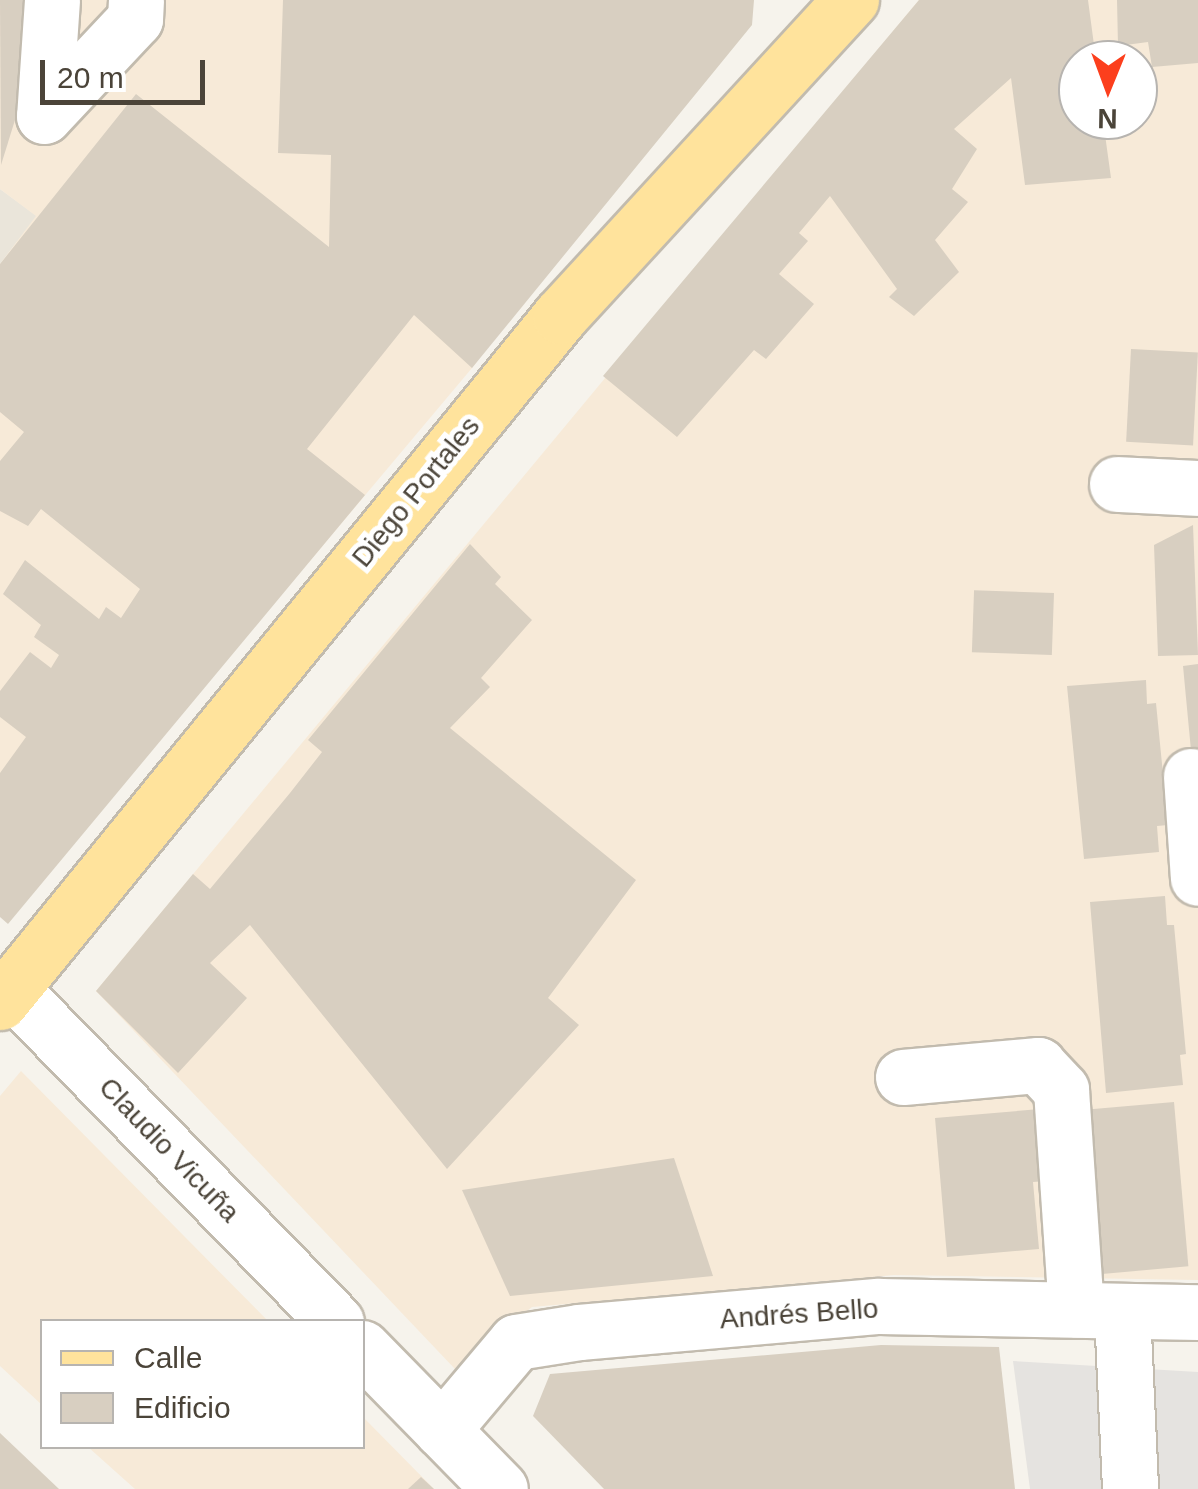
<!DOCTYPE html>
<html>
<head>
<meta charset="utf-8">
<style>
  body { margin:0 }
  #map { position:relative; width:1198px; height:1489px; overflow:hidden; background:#f6f3ec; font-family:Arial,sans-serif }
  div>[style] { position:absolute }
  .residential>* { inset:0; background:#eae5da }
  .commercial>* { inset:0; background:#f7ead8 }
  .parking>* { inset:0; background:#e5e3e0 }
  .building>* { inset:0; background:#d8cfc1; transform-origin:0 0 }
  .roads { filter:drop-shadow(2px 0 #c2bbae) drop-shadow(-2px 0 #c2bbae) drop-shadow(0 2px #c2bbae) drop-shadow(0 -2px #c2bbae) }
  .minor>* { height:55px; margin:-27.5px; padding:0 27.5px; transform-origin:27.5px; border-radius:27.5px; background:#fff }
  .major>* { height:55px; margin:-27.5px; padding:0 27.5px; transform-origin:27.5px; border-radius:27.5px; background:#ffe39c }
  span { translate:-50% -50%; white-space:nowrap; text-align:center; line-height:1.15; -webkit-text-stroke:10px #fff; paint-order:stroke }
  .street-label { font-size:28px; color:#4b4439 }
  .legend { position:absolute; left:40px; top:1319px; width:325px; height:130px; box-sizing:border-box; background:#fff; border:2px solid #b7b4b0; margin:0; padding:12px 18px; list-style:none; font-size:30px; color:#4b4439 }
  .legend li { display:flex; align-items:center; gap:20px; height:50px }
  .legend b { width:50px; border:2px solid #b7b4b0 }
  .north { position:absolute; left:1058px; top:40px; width:100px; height:100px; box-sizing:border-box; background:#fff; border:2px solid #b7b4b0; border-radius:50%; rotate:181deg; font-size:28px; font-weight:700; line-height:40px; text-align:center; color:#4b4439 }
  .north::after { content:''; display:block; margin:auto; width:35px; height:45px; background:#fc3f1d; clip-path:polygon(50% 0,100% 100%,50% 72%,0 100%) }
  .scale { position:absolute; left:40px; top:60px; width:165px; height:45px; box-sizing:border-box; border:5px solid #4b4439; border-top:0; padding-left:12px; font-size:30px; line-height:35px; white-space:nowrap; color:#4b4439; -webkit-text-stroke:8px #fff; paint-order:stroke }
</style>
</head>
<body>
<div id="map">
  <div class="residential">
    <i style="clip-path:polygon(0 189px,37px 216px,0 264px)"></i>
  </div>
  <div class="commercial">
    <i style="clip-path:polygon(0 0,753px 0,472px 368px,61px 857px,0 917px,0 264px,36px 216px,0 189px)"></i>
    <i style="clip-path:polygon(evenodd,919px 0,1198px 0,1198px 1280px,894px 1275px,532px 1307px,455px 1369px,96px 991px,919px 0,1078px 60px,1138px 60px,1138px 120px,1078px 120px,1078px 60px)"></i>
    <i style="clip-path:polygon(21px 1071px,268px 1321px,42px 1322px,42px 1405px,0 1366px,0 1096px)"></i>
    <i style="clip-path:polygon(363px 1417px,434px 1489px,135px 1489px,88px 1447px,362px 1446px)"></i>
  </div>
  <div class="parking">
    <i style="clip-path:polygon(1013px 1361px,1198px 1372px,1198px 1489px,1030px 1489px)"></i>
  </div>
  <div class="building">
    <i style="clip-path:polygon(0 0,26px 0,15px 120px,1px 165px)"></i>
    <i style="clip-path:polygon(283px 0,754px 0,752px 25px,472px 368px,414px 315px,307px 449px,365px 495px,8px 924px,0 917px,0 773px,26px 737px,0 717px,0 691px,30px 652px,51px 668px,59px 655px,34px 637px,41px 625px,3px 594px,25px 560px,99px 619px,106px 607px,121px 618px,140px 589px,41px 509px,28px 526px,0 511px,0 461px,24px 432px,0 412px,0 264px,136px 94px,329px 247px,331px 155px,278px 153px)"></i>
    <i style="clip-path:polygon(919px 0,1088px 0,1096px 60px,1078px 60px,1078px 120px,1103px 120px,1111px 178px,1025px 185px,1011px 78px,954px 129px,977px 149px,952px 189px,968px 202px,935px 240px,959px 272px,914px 316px,889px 297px,897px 289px,830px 196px,799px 233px,808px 241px,779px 274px,814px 304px,766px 359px,754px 350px,677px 437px,603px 376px)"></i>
    <i style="clip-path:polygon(1117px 0,1198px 0,1198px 63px,1152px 67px,1148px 42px,1118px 46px)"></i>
    <i style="left:1131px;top:349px;width:67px;height:93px;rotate:3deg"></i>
    <i style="clip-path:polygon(1193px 525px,1198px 655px,1158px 656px,1154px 545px)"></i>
    <i style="clip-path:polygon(470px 544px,501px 577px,495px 584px,532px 620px,481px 678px,490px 687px,450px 728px,636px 880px,548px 998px,579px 1025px,447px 1169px,250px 925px,210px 963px,247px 998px,178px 1073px,96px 991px,193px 874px,210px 889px,290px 793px,322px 752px,308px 740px)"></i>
    <i style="left:1054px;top:593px;width:62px;height:80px;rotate:92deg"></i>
    <i style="clip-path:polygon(1198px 664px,1198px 761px,1192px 761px,1183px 666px)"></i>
    <i style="clip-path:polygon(1146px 680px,1147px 704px,1156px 703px,1168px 825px,1157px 826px,1159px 852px,1084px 859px,1067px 686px)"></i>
    <i style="clip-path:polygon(1165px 896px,1167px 925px,1174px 925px,1186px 1054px,1180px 1055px,1183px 1085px,1106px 1093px,1090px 902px)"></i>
    <i style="left:1174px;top:1102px;width:165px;height:98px;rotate:85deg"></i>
    <i style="clip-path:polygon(1040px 1109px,1046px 1181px,1033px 1182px,1039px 1249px,947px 1257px,935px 1118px)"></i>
    <i style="clip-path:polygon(674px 1158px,713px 1276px,510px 1296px,462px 1190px)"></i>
    <i style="clip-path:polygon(881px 1345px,999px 1347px,1015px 1489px,604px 1489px,533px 1416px,550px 1374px)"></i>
    <i style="clip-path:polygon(0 1433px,59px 1489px,0 1489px)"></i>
    <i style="clip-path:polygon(421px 1477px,434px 1489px,408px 1489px)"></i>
  </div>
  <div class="roads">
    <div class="minor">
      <i style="left:52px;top:0;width:116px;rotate:93.9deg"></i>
      <i style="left:44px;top:116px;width:133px;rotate:-46.8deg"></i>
      <i style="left:135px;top:19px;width:19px;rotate:-87deg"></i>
      <i style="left:1117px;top:484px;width:81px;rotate:2.8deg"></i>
      <i style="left:1191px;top:776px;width:102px;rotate:86.1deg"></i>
      <i style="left:11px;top:989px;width:465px;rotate:45.7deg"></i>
      <i style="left:903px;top:1077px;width:136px;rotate:-5.1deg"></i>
      <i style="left:1038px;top:1065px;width:34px;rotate:47deg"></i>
      <i style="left:1061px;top:1090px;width:220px;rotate:86.1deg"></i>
      <i style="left:1122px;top:1311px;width:178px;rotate:87.4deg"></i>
      <i style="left:362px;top:1348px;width:197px;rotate:45.6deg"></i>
      <i style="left:442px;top:1430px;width:115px;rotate:-49.9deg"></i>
      <i style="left:516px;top:1342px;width:64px;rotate:-9deg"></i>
      <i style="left:579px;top:1332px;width:301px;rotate:-5deg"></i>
      <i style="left:879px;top:1306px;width:319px;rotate:1.1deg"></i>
    </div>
    <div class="major">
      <i style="left:0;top:1002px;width:886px;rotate:-50.77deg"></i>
      <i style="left:560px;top:316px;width:430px;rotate:-47.4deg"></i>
    </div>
  </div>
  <div class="street-label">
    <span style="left:416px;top:492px;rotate:-51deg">Diego Portales</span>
    <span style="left:169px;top:1150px;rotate:46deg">Claudio Vicuña</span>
    <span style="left:799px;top:1314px;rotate:-4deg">Andrés Bello</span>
  </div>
  <ul class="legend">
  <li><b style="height:12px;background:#ffe39c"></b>Calle</li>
  <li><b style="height:28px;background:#d8cfc1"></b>Edificio</li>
  </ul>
  <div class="north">N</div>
  <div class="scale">20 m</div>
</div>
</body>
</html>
